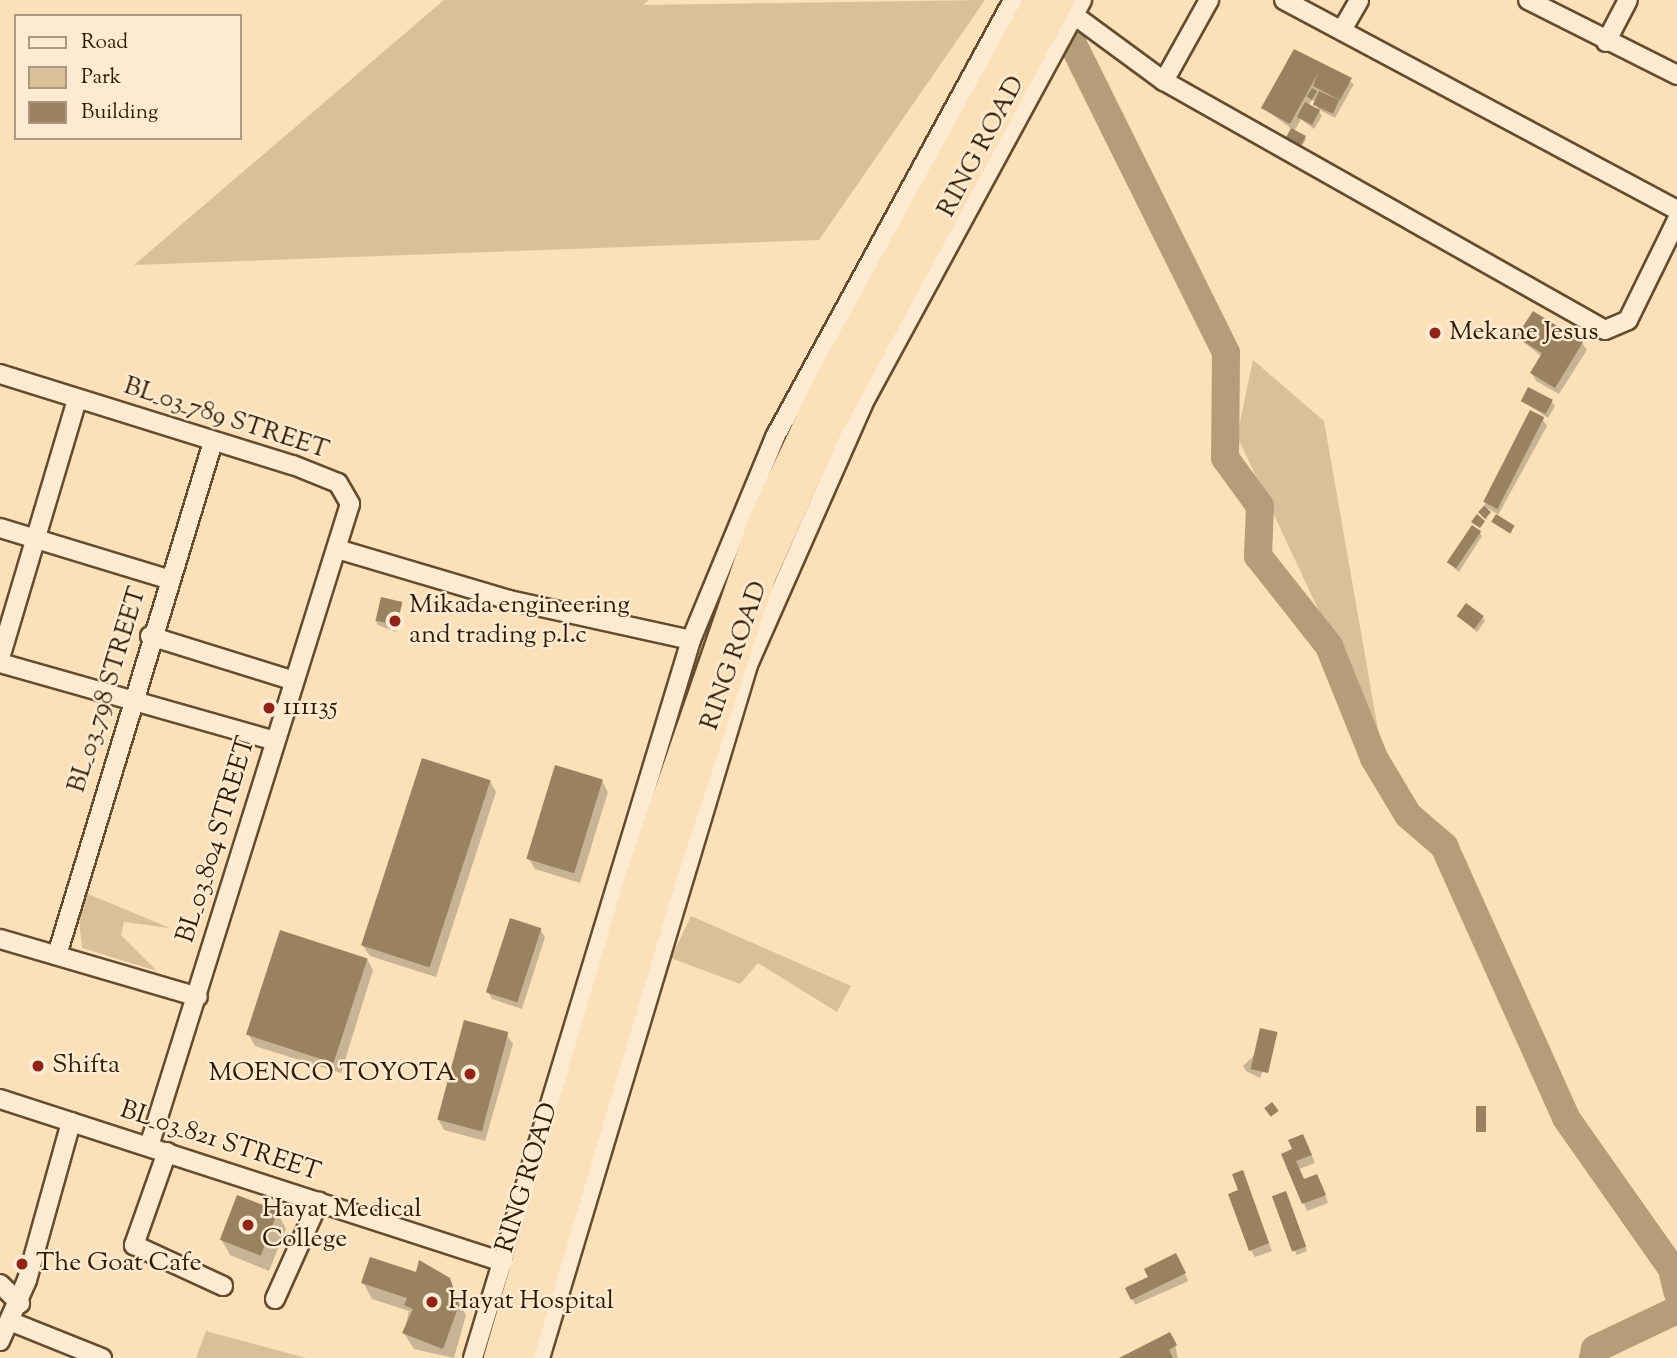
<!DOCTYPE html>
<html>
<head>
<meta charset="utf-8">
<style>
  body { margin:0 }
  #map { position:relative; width:1677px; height:1358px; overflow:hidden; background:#fbe0b9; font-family:"Sorts Mill Goudy",serif }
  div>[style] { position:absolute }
  .green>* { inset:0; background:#d9bf9a }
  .shadow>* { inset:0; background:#0003; transform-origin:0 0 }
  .river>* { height:28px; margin:-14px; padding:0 14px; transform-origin:14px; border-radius:14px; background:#b69d7a }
  .building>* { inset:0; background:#9a8160; transform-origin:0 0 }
  .roads { filter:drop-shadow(2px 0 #644c2e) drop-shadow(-2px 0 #644c2e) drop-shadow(0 2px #644c2e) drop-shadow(0 -2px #644c2e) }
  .minor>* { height:18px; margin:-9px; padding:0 9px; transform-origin:9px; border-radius:9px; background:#fcebd2 }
  .highway>* { height:26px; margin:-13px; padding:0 13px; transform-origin:13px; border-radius:13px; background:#fbe0b9 }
  .dots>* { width:19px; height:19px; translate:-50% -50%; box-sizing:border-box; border:4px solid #fcebd2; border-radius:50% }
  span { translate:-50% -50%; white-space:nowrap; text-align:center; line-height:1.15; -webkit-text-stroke:5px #fcebd2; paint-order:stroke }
  .street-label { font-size:26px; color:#311b00 }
  .poi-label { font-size:26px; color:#311b00 }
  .left { translate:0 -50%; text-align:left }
  .right { translate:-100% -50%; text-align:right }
  .legend { position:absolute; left:14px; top:14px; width:228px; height:126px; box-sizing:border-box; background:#fcebd2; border:2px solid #ab987e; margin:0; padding:9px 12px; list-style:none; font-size:21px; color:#311b00 }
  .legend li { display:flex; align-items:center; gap:14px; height:35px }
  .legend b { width:35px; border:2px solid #ab987e }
</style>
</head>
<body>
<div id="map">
  <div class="green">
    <i style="clip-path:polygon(444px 0,649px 0,643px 5px,985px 0,819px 240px,134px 265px)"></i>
    <i style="clip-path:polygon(1253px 360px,1324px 421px,1380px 741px,1237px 436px)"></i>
    <i style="clip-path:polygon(76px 889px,170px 928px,124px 922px,121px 935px,157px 971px,82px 948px)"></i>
    <i style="clip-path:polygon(691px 916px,851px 986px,837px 1012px,758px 963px,740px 984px,671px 958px)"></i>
    <i style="clip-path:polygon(206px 1331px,306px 1358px,196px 1358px)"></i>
  </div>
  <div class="shadow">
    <i style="clip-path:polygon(evenodd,1295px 51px,1354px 84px,1335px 118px,1318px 109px,1322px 116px,1314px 129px,1301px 119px,1294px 132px,1306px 139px,1302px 146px,1289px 139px,1292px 129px,1263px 108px,1295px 51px,1312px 100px,1316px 102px,1319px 112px,1308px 106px,1312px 100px)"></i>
    <i style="clip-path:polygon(1518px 337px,1582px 343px,1587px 350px,1559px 394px,1536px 381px,1532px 373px,1542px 357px)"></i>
    <i style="clip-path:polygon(1522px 401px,1552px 402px,1555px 406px,1548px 418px)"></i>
    <i style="clip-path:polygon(1541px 417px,1547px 426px,1497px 517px,1513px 527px,1511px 534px,1494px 523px,1498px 514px,1487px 508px,1487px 520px,1480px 512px)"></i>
    <i style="clip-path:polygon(1479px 532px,1482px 536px,1459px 572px,1449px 563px)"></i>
    <i style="clip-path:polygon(401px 604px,396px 632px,378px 625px,375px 620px)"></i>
    <i style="clip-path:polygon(1458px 616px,1482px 617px,1485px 621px,1477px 632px)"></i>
    <i style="clip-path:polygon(490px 781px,496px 792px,436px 977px,370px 956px,363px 946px)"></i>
    <i style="clip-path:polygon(602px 781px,608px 792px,580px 883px,535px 869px,529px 859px)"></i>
    <i style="clip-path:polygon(540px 929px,545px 937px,522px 1009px,492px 999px,488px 992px)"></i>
    <i style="clip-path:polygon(367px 959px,373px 970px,341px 1073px,255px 1046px,249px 1035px)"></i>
    <i style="clip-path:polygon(506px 1034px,513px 1044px,485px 1141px,444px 1130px,438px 1119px)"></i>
    <i style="clip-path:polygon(1277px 1034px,1260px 1078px,1246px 1071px,1243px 1066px)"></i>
    <i style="clip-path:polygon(1307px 1144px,1315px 1163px,1299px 1169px,1304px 1181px,1321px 1183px,1328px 1203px,1307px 1211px,1284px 1155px)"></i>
    <i style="clip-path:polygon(1246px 1180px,1272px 1251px,1255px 1257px,1251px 1250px)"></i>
    <i style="clip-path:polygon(1288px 1198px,1307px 1251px,1297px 1255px,1294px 1250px)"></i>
    <i style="clip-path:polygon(277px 1212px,286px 1229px,269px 1271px,230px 1255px,221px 1239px)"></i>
    <i style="left:1180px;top:1263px;width:20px;height:58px;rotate:66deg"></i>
    <i style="clip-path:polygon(442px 1273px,466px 1315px,454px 1358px,414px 1349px,404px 1333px,409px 1311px,372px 1299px,363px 1282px)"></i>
    <i style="clip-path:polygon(1175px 1344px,1178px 1358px,1122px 1358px)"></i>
  </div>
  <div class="river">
    <i style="left:1054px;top:6px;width:387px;rotate:63.6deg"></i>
    <i style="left:1226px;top:353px;width:105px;rotate:90.5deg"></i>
    <i style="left:1225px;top:458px;width:59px;rotate:53.9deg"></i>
    <i style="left:1260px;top:506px;width:50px;rotate:92.3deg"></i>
    <i style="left:1258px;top:556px;width:115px;rotate:51.7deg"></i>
    <i style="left:1329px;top:646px;width:121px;rotate:68.1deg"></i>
    <i style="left:1374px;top:758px;width:66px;rotate:59.2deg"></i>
    <i style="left:1408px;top:815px;width:48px;rotate:40.7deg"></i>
    <i style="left:1444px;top:846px;width:298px;rotate:65.8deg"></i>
    <i style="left:1566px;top:1118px;width:184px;rotate:54.9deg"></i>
    <i style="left:1672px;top:1269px;width:23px;rotate:77deg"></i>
    <i style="left:1593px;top:1358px;width:9px;rotate:-77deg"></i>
    <i style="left:1595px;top:1349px;width:91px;rotate:-25.4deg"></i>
  </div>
  <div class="building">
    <i style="clip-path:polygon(1294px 49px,1352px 78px,1340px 100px,1313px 86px,1318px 73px,1290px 124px,1261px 108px)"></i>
    <i style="left:1312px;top:88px;width:6px;height:10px;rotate:31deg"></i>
    <i style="left:1319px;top:91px;width:22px;height:15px;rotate:24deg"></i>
    <i style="left:1305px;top:102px;width:17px;height:17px;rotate:28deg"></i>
    <i style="left:1291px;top:128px;width:17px;height:11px;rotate:28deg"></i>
    <i style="clip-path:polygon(1533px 311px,1583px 342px,1555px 388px,1530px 373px,1542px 353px,1516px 337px)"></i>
    <i style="left:1528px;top:387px;width:28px;height:16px;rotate:27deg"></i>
    <i style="left:1530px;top:410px;width:16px;height:103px;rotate:27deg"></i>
    <i style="clip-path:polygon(1484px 506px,1491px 512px,1485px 519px,1478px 512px)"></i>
    <i style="clip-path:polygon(1477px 514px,1485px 521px,1480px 528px,1471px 522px)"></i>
    <i style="left:1496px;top:514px;width:22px;height:9px;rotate:32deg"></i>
    <i style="left:1472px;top:525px;width:11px;height:45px;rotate:34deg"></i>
    <i style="left:381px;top:597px;width:22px;height:24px;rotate:13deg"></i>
    <i style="left:1466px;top:603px;width:22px;height:16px;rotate:36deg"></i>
    <i style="left:422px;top:758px;width:72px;height:197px;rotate:18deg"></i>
    <i style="left:555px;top:765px;width:50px;height:98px;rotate:17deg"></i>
    <i style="left:510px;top:918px;width:33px;height:78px;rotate:18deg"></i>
    <i style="left:280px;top:930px;width:92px;height:110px;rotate:18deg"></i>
    <i style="left:464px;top:1020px;width:46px;height:103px;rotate:15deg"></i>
    <i style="left:1260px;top:1028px;width:18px;height:42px;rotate:13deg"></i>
    <i style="left:1272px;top:1102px;width:11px;height:10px;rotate:52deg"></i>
    <i style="left:1476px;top:1106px;width:10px;height:26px"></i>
    <i style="clip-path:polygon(1303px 1134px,1312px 1155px,1296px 1161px,1304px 1179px,1317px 1174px,1326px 1195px,1302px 1204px,1281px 1154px,1292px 1149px,1288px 1140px)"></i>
    <i style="clip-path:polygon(1243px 1170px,1269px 1243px,1249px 1251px,1228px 1194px,1238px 1190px,1232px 1174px)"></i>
    <i style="left:1286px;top:1191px;width:59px;height:15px;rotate:70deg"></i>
    <i style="left:237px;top:1195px;width:44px;height:48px;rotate:21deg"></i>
    <i style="clip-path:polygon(1176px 1253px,1186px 1273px,1131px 1300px,1125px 1288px,1148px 1277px,1144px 1269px)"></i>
    <i style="clip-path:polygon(370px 1257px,416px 1272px,419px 1260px,450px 1278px,459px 1305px,443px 1349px,402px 1333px,413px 1309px,404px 1305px,407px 1298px,361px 1283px)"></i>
    <i style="clip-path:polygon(1170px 1332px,1177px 1345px,1169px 1350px,1173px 1358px,1119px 1358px)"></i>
  </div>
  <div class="roads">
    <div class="minor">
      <i style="left:1284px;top:0;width:446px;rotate:28.1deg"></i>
      <i style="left:1528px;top:0;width:167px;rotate:26.7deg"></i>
      <i style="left:1074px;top:15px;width:112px;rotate:36.3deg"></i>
      <i style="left:1164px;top:81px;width:506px;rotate:29.45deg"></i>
      <i style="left:1605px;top:330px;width:25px;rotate:-23deg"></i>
      <i style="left:1628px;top:320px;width:111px;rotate:-63.9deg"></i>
      <i style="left:1342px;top:30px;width:34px;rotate:-60deg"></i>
      <i style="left:1606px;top:42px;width:47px;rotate:-62.4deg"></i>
      <i style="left:1164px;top:81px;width:93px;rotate:-60.9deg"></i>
      <i style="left:0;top:374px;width:307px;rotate:17.3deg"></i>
      <i style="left:293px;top:465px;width:48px;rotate:21.8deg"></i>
      <i style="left:338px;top:483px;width:24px;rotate:60deg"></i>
      <i style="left:350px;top:504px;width:673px;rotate:107.38deg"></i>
      <i style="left:0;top:528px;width:176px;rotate:16.9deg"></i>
      <i style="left:337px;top:549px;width:179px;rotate:16.5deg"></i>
      <i style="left:509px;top:600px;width:186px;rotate:12.4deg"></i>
      <i style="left:150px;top:636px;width:148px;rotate:17.3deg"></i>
      <i style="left:0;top:658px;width:269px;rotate:-73.4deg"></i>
      <i style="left:0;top:663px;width:286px;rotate:15.8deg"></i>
      <i style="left:0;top:939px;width:206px;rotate:16.3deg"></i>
      <i style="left:57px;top:955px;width:536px;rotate:-73.09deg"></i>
      <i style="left:0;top:1099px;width:529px;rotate:17.96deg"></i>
      <i style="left:167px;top:1152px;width:99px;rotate:109.5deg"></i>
      <i style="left:134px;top:1245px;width:98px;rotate:24.7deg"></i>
      <i style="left:0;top:1284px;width:28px;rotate:44deg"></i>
      <i style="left:275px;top:1299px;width:107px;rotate:-65.8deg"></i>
      <i style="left:12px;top:1322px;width:97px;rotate:21.8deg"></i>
      <i style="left:0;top:1341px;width:67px;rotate:-66.1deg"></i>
      <i style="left:27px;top:1280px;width:164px;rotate:-74.4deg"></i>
      <i style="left:473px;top:1358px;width:750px;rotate:-73.11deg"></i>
      <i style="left:691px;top:640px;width:220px;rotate:-67.5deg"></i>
      <i style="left:775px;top:437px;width:498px;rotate:-61.4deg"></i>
      <i style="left:540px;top:1358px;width:724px;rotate:-73.29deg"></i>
      <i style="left:748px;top:665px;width:292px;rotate:-66.2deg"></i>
      <i style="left:866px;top:398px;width:453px;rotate:-61.5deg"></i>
    </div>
    <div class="highway">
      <i style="left:497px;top:1358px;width:500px;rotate:-73.63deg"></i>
      <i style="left:638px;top:878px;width:381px;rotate:-70.9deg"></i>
      <i style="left:763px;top:518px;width:144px;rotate:-64.9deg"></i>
      <i style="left:824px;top:388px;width:443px;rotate:-61.2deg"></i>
      <i style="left:520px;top:1358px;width:494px;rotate:-73.4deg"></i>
      <i style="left:661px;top:885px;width:321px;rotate:-71.8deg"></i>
      <i style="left:761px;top:580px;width:163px;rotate:-65.8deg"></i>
      <i style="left:828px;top:431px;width:490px;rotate:-61.6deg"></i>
    </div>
  </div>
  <div class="dots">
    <i style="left:1435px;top:333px;background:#8f2418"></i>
    <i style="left:395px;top:621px;background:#8f2418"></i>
    <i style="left:269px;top:708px;background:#8f2418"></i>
    <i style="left:38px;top:1066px;background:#8f2418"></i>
    <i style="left:470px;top:1074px;background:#8f2418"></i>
    <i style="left:248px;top:1225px;background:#8f2418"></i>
    <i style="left:22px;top:1264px;background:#8f2418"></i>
    <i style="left:432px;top:1302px;background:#8f2418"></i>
  </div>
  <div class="street-label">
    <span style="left:982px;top:147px;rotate:-62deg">RING ROAD</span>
    <span style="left:226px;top:419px;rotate:18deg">BL_03_789 STREET</span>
    <span style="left:735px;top:656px;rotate:-71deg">RING ROAD</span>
    <span style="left:108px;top:690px;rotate:-73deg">BL_03_798 STREET</span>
    <span style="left:217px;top:840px;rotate:-73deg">BL_03_804 STREET</span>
    <span style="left:220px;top:1142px;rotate:18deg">BL_03_821 STREET</span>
    <span style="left:528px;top:1178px;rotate:-73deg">RING ROAD</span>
  </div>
  <div class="poi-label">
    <span class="left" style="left:1449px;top:333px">Mekane Jesus</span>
    <span class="left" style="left:409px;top:621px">Mikada engineering<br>and trading p.l.c</span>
    <span class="left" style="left:283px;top:708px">111135</span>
    <span class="left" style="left:52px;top:1066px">Shifta</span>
    <span class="right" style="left:456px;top:1074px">MOENCO TOYOTA</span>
    <span class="left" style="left:262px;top:1225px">Hayat Medical<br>College</span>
    <span class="left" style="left:36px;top:1264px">The Goat Cafe</span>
    <span class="left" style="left:448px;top:1302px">Hayat Hospital</span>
  </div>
  <ul class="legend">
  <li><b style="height:9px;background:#fcebd2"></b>Road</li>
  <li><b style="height:19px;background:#d9bf9a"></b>Park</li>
  <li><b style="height:19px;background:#9a8160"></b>Building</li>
  </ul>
</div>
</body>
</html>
